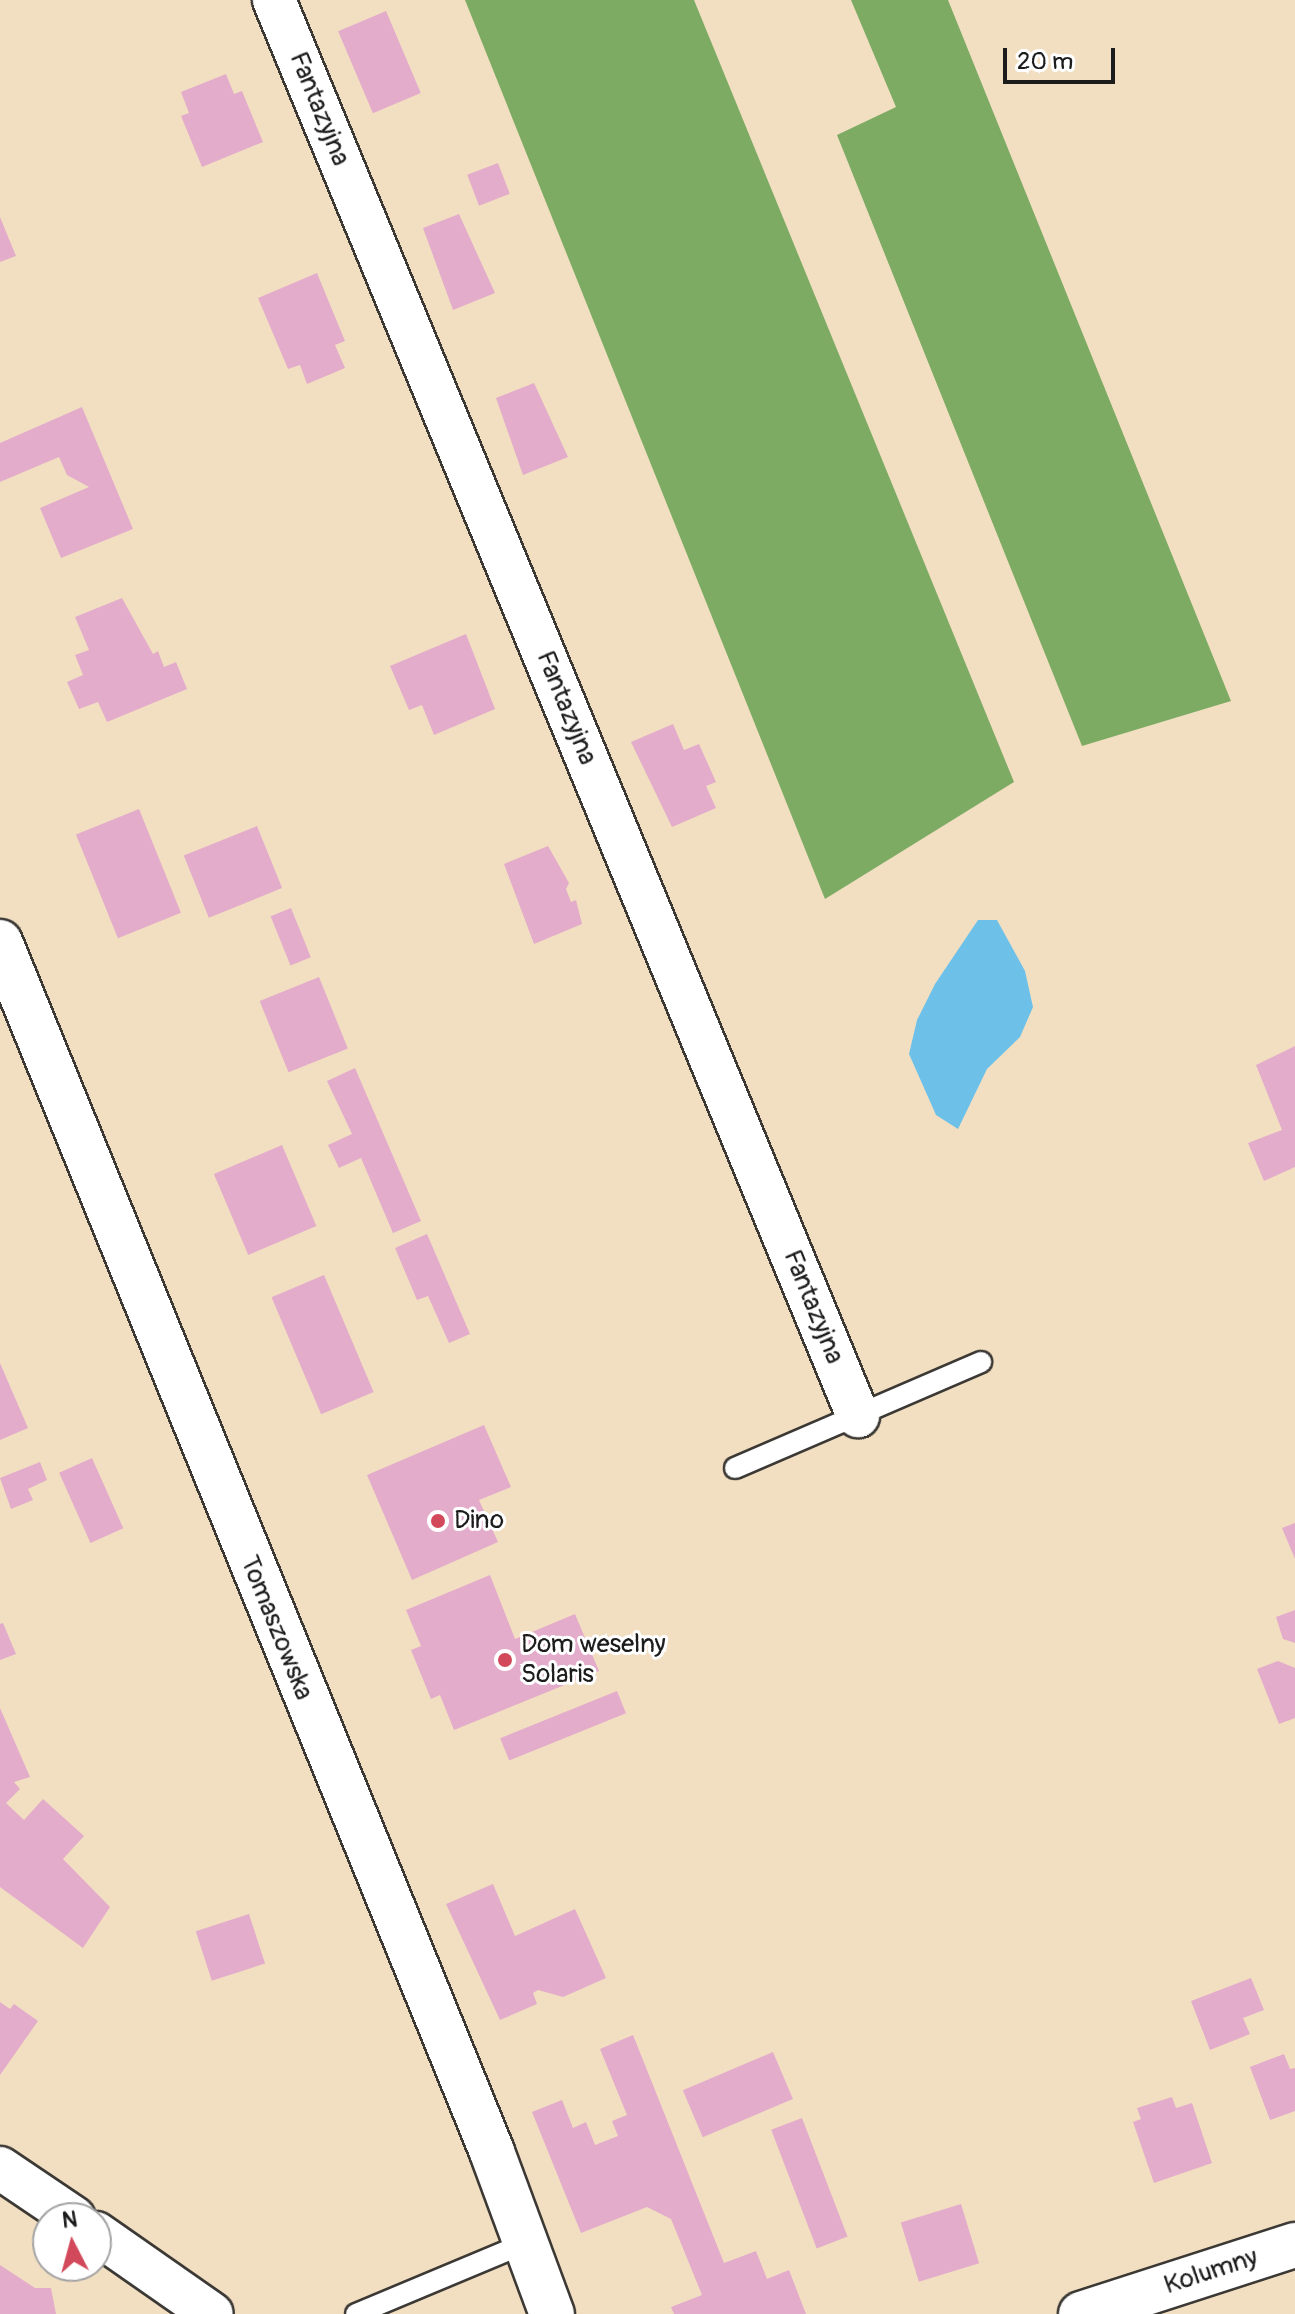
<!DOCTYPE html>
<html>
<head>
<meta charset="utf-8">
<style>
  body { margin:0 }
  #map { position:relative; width:1295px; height:2314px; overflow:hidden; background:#f2dfc2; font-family:Pangolin,sans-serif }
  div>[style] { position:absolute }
  .forest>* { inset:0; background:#7eab64 }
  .water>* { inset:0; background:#6dc1e9 }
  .building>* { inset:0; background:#e3acca; transform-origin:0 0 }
  .roads { filter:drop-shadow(2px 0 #3c3935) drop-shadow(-2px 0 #3c3935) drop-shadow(0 2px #3c3935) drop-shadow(0 -2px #3c3935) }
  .service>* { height:20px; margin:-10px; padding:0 10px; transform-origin:10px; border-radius:10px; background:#fff }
  .minor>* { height:42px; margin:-21px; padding:0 21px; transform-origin:21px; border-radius:21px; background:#fff }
  .tertiary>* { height:44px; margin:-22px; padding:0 22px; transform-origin:22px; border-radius:22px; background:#fff }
  .dots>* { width:22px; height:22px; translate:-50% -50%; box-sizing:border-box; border:4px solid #fff; border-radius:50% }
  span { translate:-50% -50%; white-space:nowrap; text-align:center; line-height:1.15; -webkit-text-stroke:6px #fff; paint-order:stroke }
  .street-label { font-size:26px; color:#1c1c1c }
  .poi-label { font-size:26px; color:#1c1c1c }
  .left { translate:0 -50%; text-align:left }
  .north { position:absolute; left:32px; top:2202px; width:80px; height:80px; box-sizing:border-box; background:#fff; border:2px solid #a4a4a4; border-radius:50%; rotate:354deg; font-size:22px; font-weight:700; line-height:32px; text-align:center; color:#1c1c1c }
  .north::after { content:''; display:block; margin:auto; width:28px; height:36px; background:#d1495b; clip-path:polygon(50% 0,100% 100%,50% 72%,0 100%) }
  .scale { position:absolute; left:1003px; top:48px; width:112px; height:36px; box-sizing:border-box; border:4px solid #1c1c1c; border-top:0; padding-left:10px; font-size:24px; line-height:28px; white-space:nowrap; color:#1c1c1c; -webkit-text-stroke:6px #fff; paint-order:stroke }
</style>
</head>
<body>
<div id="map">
  <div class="forest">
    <i style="clip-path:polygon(465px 0,694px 0,1014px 782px,825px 899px)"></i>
    <i style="clip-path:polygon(851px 0,948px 0,1231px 701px,1082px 746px,837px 135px,896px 107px)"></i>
  </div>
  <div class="water">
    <i style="clip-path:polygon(978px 920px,997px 920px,1025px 971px,1033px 1007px,1020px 1037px,987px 1069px,958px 1129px,936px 1115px,909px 1054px,917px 1020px,935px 984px)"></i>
  </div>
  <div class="building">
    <i style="left:386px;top:11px;width:89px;height:52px;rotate:67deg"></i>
    <i style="clip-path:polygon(226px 74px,234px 94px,242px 91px,263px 142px,202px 167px,181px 116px,189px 113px,181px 92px)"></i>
    <i style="left:498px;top:163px;width:33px;height:33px;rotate:69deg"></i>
    <i style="clip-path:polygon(459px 214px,495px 293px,453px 310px,423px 228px)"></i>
    <i style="clip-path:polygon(0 217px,16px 256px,0 262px)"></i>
    <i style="clip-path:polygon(317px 273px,345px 341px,335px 345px,345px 368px,307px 384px,300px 365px,288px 369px,258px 298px)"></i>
    <i style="clip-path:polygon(534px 383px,568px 457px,523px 475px,496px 398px)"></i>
    <i style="clip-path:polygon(82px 407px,133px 529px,61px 558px,40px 508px,89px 487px,67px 475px,59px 457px,0 482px,0 443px)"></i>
    <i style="clip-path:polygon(122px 598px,153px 654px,158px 651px,164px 667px,176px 662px,187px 689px,107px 722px,98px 702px,79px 709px,67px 682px,83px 675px,75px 655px,89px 650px,75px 617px)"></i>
    <i style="clip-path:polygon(466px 634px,495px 709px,434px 735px,422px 705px,409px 710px,390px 666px)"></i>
    <i style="clip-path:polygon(673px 724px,684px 750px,699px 744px,716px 782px,706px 786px,716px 808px,672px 827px,631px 742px)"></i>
    <i style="left:139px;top:809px;width:112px;height:68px;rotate:68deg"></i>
    <i style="left:257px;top:826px;width:67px;height:79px;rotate:68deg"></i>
    <i style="clip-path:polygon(548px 846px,569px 883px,566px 889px,571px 902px,576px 900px,582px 924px,534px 944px,504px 864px)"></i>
    <i style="left:291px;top:908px;width:53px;height:22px;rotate:68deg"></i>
    <i style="left:319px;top:977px;width:77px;height:64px;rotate:68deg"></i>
    <i style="clip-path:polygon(1295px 1046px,1295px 1167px,1264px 1181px,1248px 1143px,1282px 1130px,1256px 1065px)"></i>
    <i style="clip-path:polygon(355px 1068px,421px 1221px,393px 1233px,361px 1158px,339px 1168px,328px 1145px,352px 1134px,327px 1081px)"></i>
    <i style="left:282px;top:1145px;width:88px;height:74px;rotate:67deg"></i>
    <i style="clip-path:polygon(427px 1234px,470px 1334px,449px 1343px,428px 1296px,417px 1300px,395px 1248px)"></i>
    <i style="left:324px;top:1275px;width:127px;height:57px;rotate:67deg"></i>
    <i style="clip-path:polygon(0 1363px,28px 1428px,0 1440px)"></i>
    <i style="clip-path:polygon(484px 1425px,511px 1487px,479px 1500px,498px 1542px,412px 1580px,367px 1475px)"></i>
    <i style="left:92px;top:1458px;width:77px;height:36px;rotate:66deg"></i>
    <i style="clip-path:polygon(40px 1462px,47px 1480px,28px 1489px,33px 1500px,11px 1509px,0 1478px)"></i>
    <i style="clip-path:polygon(1295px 1523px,1295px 1559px,1282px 1528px)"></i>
    <i style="clip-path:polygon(490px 1575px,515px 1639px,575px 1614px,599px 1671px,454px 1730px,440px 1695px,431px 1699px,411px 1650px,421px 1646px,406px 1610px)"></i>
    <i style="clip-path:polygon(1295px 1610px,1295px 1643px,1283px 1639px,1276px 1617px)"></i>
    <i style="clip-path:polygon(3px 1623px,16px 1654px,0 1660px,0 1624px)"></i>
    <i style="clip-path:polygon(1278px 1661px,1295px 1668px,1295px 1718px,1279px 1724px,1257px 1669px)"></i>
    <i style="left:617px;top:1691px;width:24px;height:126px;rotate:68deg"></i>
    <i style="clip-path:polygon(0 1708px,30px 1777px,14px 1782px,20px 1789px,6px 1803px,24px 1820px,43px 1799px,84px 1836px,63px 1859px,110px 1907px,83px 1948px,0 1887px)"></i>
    <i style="clip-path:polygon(493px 1884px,515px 1936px,575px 1909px,606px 1978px,563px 1997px,538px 1990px,533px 1993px,537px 2004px,500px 2020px,446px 1904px)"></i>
    <i style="left:249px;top:1914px;width:52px;height:56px;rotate:72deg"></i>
    <i style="clip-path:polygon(1251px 1978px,1264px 2010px,1243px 2018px,1250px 2034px,1210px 2050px,1191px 2001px)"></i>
    <i style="clip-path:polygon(0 2002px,10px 2009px,14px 2004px,38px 2021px,0 2075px)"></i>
    <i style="clip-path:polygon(633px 2035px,724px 2263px,756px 2251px,767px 2279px,789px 2270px,806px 2314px,674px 2314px,671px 2307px,702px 2295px,671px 2219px,647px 2207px,581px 2233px,532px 2112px,562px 2100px,573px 2128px,586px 2122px,595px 2145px,618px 2136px,612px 2121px,627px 2115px,600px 2049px)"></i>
    <i style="left:773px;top:2052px;width:51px;height:98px;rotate:67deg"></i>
    <i style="clip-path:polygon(1284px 2054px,1290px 2069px,1295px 2068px,1295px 2111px,1270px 2120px,1250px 2067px)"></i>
    <i style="clip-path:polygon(1172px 2097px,1176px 2108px,1192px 2103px,1212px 2163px,1154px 2183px,1133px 2122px,1141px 2119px,1137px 2108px)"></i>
    <i style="left:802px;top:2118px;width:127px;height:33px;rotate:69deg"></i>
    <i style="left:961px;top:2204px;width:62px;height:63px;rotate:73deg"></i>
    <i style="clip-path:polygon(0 2265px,35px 2288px,51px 2288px,56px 2314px,0 2314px)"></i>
  </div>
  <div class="roads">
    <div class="service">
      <i style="left:735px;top:1468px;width:268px;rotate:-23.3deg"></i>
      <i style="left:356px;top:2314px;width:184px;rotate:-22.7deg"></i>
    </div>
    <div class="minor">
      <i style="left:274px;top:0;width:1532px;rotate:67.59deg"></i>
      <i style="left:0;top:2168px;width:89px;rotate:34deg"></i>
      <i style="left:96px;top:2233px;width:141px;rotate:34.9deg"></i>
    </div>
    <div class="tertiary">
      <i style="left:0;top:942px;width:1306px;rotate:67.87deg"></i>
      <i style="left:492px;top:2152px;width:173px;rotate:69.7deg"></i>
      <i style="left:1081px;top:2314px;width:225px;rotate:-17.9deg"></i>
    </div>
  </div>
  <div class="dots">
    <i style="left:438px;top:1521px;background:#d1495b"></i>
    <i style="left:505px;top:1660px;background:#d1495b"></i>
  </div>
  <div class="street-label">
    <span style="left:319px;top:109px;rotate:68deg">Fantazyjna</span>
    <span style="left:566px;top:708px;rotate:68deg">Fantazyjna</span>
    <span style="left:813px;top:1307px;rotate:68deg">Fantazyjna</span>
    <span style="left:276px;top:1628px;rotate:68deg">Tomaszowska</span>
    <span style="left:1211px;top:2272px;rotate:-18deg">Kolumny</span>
  </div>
  <div class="poi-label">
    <span class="left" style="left:454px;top:1521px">Dino</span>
    <span class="left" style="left:521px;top:1660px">Dom weselny<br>Solaris</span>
  </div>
  <div class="north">N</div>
  <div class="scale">20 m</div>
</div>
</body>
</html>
